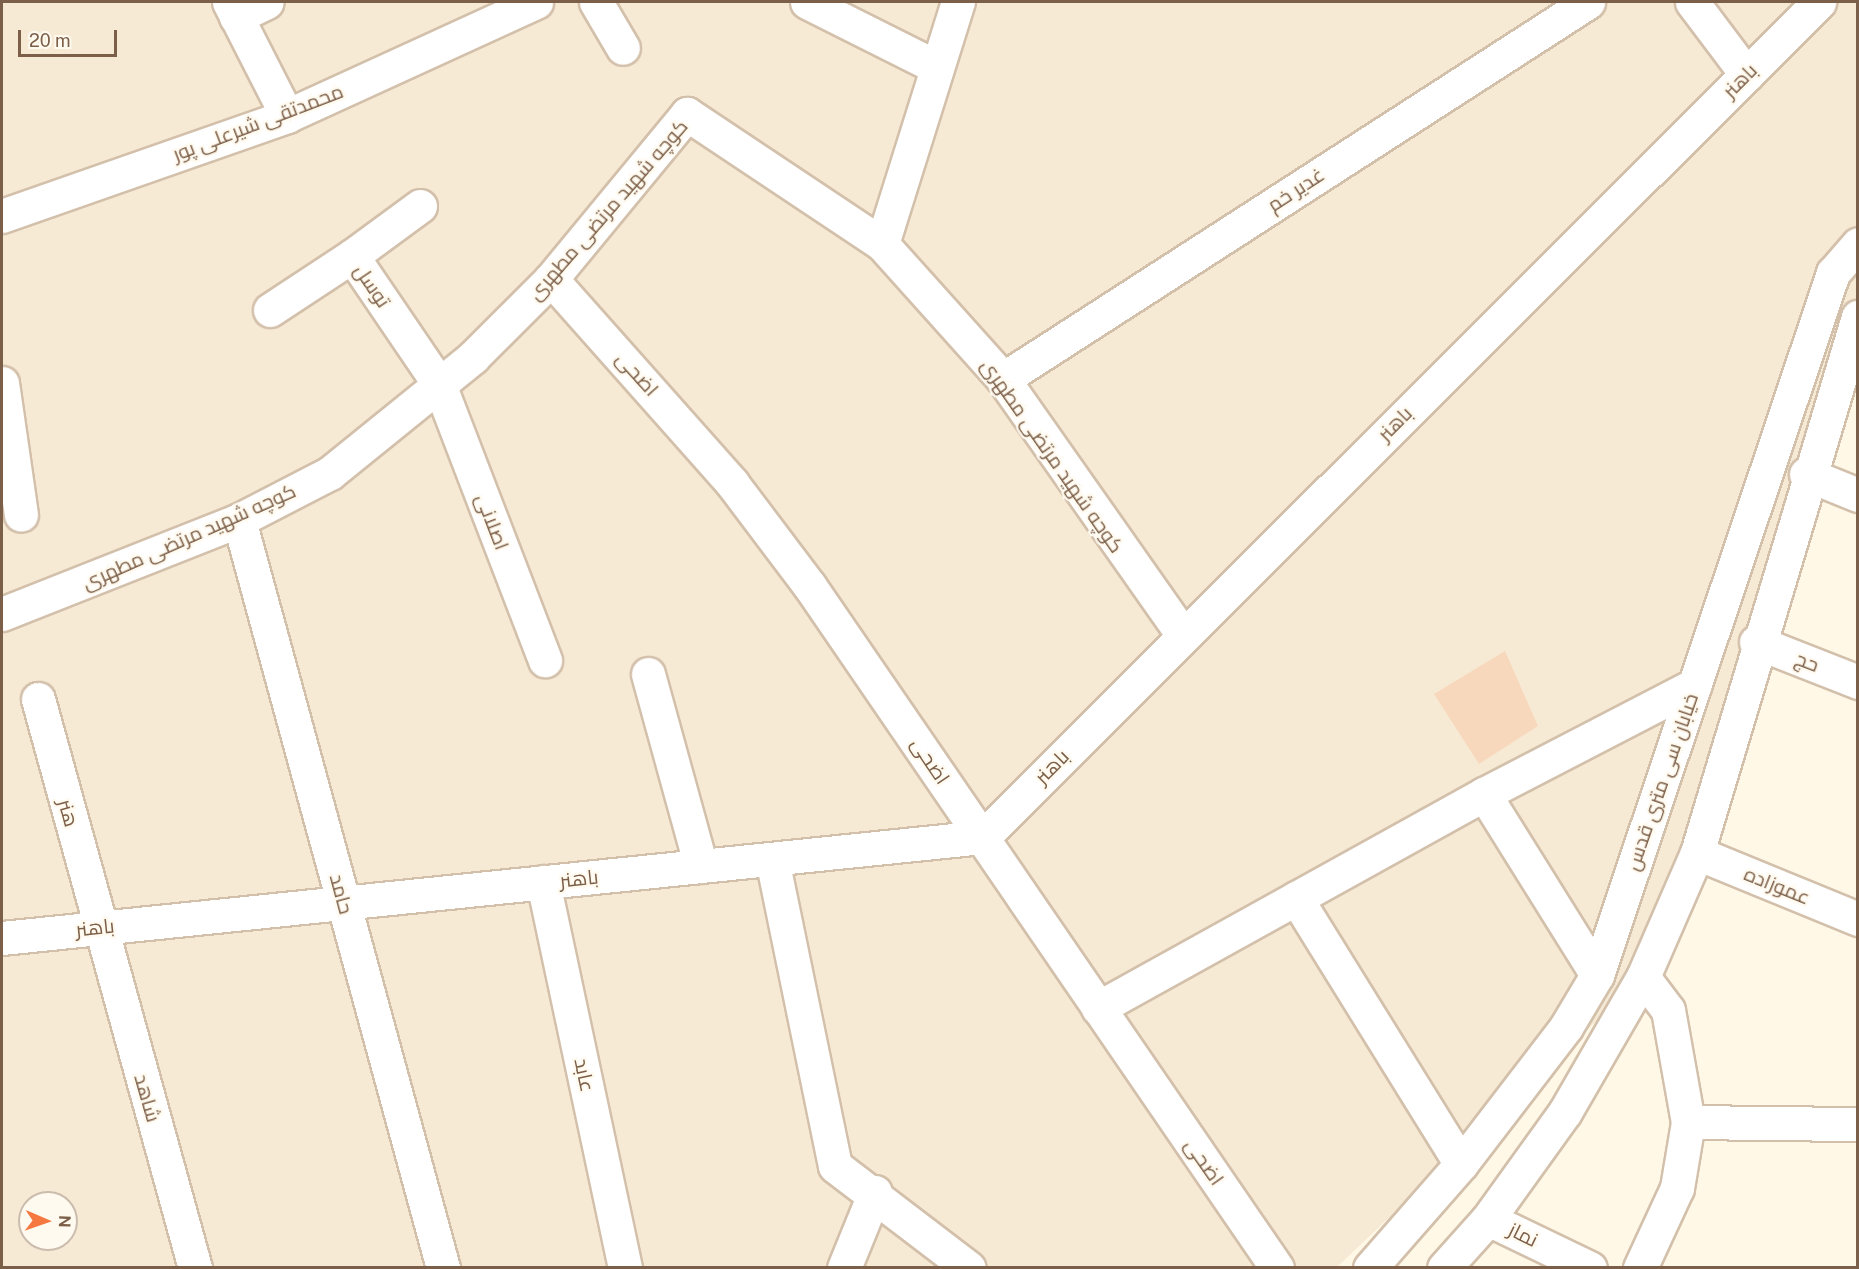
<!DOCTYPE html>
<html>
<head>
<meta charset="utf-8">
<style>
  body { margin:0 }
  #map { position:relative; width:1859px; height:1269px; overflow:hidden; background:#fff8e7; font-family:"Public Sans",Cairo,sans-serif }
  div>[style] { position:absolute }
  .residential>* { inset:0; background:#f7ead5 }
  .building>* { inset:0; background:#f7d8bc }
  .roads { filter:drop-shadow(2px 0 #d3c0ab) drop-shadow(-2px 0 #d3c0ab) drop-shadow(0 2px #d3c0ab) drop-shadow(0 -2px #d3c0ab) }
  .minor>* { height:33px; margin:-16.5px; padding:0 16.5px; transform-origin:16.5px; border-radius:16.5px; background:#fff }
  .secondary>* { height:33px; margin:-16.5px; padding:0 16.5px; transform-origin:16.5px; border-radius:16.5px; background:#fff }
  span { translate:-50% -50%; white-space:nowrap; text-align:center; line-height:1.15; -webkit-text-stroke:4.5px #fffaf0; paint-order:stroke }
  .street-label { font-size:20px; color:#7c5f48 }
  .frame { position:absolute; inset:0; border:3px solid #7c5f48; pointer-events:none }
  .north { position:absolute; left:18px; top:1191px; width:60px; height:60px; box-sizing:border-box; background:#fffaf0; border:2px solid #cbbcad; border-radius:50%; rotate:92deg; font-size:16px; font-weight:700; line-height:24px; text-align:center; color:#7c5f48 }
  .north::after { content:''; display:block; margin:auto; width:21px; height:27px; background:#f57840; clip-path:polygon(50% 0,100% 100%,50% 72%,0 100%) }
  .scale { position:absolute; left:18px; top:30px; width:99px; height:27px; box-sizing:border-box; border:3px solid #7c5f48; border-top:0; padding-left:8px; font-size:18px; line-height:21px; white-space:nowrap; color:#7c5f48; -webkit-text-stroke:4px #fffaf0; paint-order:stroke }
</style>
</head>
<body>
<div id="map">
  <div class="residential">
    <i style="clip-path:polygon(evenodd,2px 2px,1857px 2px,1857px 317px,1643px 977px,1337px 1267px,2px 1268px,2px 2px,30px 1203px,66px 1203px,66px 1239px,30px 1239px,30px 1203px)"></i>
  </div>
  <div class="building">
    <i style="clip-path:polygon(1505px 651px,1538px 726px,1479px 764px,1434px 694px)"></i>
  </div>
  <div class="roads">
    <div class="minor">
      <i style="left:229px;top:2px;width:128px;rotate:63deg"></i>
      <i style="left:596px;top:2px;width:53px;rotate:59.6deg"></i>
      <i style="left:807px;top:2px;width:145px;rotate:26.6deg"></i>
      <i style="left:1692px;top:2px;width:91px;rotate:53deg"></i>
      <i style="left:236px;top:17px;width:34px;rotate:-26deg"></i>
      <i style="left:420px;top:206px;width:84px;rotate:143.7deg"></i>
      <i style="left:352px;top:256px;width:155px;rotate:55.8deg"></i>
      <i style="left:439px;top:384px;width:296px;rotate:69deg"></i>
      <i style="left:2px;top:216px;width:302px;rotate:-19.3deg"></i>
      <i style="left:287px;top:116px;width:274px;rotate:-24.6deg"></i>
      <i style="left:882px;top:244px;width:254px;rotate:-72.6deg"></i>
      <i style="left:551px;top:279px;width:273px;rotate:48.4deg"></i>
      <i style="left:732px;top:483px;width:128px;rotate:53deg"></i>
      <i style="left:809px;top:585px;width:828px;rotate:55.58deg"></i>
      <i style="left:270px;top:310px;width:98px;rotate:-33.4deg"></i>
      <i style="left:1003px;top:379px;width:696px;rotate:-32.8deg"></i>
      <i style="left:2px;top:383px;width:133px;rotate:81.8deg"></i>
      <i style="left:1806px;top:474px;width:56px;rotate:22deg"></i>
      <i style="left:239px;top:520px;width:775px;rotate:74.74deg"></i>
      <i style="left:2px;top:614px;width:255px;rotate:-21.6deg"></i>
      <i style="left:239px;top:520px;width:102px;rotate:-27.3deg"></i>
      <i style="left:330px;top:473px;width:184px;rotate:-39deg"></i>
      <i style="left:473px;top:357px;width:110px;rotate:-45deg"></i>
      <i style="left:551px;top:279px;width:214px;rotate:-50.5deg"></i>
      <i style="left:687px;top:114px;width:234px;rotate:33.7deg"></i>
      <i style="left:882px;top:244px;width:181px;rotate:48.1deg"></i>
      <i style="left:1003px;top:379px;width:313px;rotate:54.9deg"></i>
      <i style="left:1756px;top:642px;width:110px;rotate:21.4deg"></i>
      <i style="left:648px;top:674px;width:199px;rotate:74.6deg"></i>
      <i style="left:38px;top:699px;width:590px;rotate:74.57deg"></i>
      <i style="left:1484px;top:794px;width:213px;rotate:58deg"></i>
      <i style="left:1697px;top:853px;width:174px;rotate:22.3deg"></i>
      <i style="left:772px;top:859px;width:313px;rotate:78.4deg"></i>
      <i style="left:835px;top:1166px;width:168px;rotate:37.3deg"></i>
      <i style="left:543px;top:882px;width:395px;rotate:78deg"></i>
      <i style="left:1296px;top:898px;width:313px;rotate:58.2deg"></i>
      <i style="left:2px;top:938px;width:986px;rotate:-5.88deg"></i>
      <i style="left:983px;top:837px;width:1182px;rotate:-44.97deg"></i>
      <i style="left:1643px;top:977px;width:41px;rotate:52.9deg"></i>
      <i style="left:1668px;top:1010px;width:114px;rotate:79.9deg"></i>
      <i style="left:1688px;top:1122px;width:170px;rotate:0.7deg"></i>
      <i style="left:1098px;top:1008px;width:441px;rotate:-29deg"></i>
      <i style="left:1484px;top:794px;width:237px;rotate:-27.4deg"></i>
      <i style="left:1488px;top:1219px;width:113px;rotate:25.7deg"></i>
      <i style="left:844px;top:1268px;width:82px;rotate:-67.8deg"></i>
      <i style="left:1640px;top:1268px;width:88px;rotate:-65.2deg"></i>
      <i style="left:1677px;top:1188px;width:67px;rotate:-80.5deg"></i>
    </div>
    <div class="secondary">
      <i style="left:1370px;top:1268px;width:138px;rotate:-48.8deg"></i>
      <i style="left:1461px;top:1164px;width:173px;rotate:-52.5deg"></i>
      <i style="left:1566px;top:1027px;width:61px;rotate:-59.2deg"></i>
      <i style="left:1597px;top:975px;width:741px;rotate:-71.42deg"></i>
      <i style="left:1833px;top:273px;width:38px;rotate:-49deg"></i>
      <i style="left:1444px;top:1268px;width:66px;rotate:-48.1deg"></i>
      <i style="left:1488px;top:1219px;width:132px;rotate:-54.3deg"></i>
      <i style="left:1565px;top:1112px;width:156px;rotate:-60deg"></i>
      <i style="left:1643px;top:977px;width:135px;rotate:-66.5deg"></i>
      <i style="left:1697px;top:853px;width:560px;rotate:-73.28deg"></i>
    </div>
  </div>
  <div class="street-label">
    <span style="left:1740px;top:81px;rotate:-45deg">باهنر</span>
    <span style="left:258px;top:123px;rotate:-21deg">محمدتقی شیرعلی پور</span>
    <span style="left:1296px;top:190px;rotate:-33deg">غدیر خم</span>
    <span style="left:608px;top:210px;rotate:-49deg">کوچه شهید مرتضی مطهری</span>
    <span style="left:372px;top:286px;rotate:56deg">توسل</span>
    <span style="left:637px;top:374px;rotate:48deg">اضحی</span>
    <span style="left:1395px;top:424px;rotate:-45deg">باهنر</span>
    <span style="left:1052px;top:456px;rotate:55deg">کوچه شهید مرتضی مطهری</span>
    <span style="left:492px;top:522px;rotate:69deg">اصلانی</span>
    <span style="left:189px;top:537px;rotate:-24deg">کوچه شهید مرتضی مطهری</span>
    <span style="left:1807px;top:662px;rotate:21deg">حج</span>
    <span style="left:930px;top:761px;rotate:56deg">اضحی</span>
    <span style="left:1052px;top:767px;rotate:-45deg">باهنر</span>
    <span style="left:1662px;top:782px;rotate:-71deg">خیابان سی متری قدس</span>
    <span style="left:68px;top:813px;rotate:75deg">هنر</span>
    <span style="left:579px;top:879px;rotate:-6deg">باهنر</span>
    <span style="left:1777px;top:886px;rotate:22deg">عموزاده</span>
    <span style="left:341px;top:894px;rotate:75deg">حامد</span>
    <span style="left:95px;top:928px;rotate:-6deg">باهنر</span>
    <span style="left:584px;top:1075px;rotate:78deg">عابد</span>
    <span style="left:147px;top:1098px;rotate:74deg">شاهد</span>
    <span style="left:1204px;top:1162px;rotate:55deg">اضحی</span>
    <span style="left:1523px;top:1235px;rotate:26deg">نماز</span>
  </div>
  <div class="frame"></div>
  <div class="north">N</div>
  <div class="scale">20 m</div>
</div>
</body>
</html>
